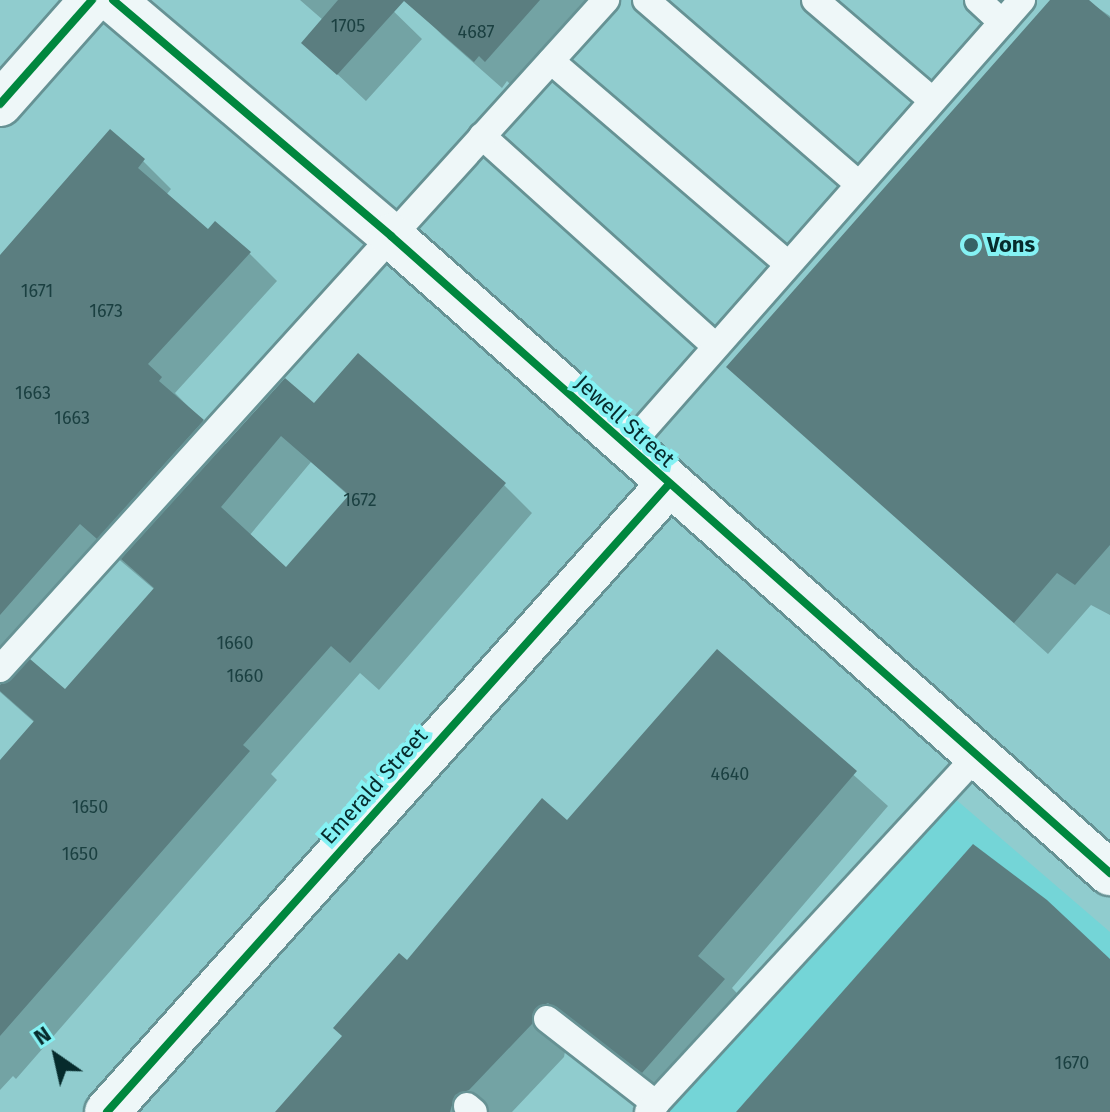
<!DOCTYPE html>
<html>
<head>
<meta charset="utf-8">
<style>
  body { margin:0 }
  #map { position:relative; width:1110px; height:1112px; overflow:hidden; background:#90ccce; font-family:"Fira Sans",sans-serif }
  div>[style] { position:absolute }
  .built>* { inset:0; background:#74d5d7 }
  .shadow>* { inset:0; background:#0003 }
  .building>* { inset:0; background:#5b7e80 }
  .roads { filter:drop-shadow(2px 0 #669294) drop-shadow(-2px 0 #669294) drop-shadow(0 2px #669294) drop-shadow(0 -2px #669294) }
  .lane>* { height:26px; margin:-13px; padding:0 13px; transform-origin:13px; border-radius:13px; background:#eef7f8 }
  .street>* { height:44px; margin:-22px; padding:0 22px; transform-origin:22px; border-radius:22px; background:#eef7f8 }
  .cycleway>* { height:8px; margin:-4px; padding:0 4px; transform-origin:4px; border-radius:4px; background:#00873e }
  .dots>* { width:22px; height:22px; translate:-50% -50%; box-sizing:border-box; border:4px solid #85f2f4; border-radius:50% }
  span { translate:-50% -50%; white-space:nowrap; text-align:center; line-height:1.15; -webkit-text-stroke:8px #85f2f4; paint-order:stroke }
  .number-label { font-size:18px; color:#1b4041 }
  .number-label span { -webkit-text-stroke-width:0 }
  .poi-label { font-size:22px; color:#062b2c; font-weight:700 }
  .left { translate:0 -50%; text-align:left }
  .street-label { font-size:22px; color:#062b2c }
  .north { position:absolute; left:16px; top:1016px; width:80px; height:80px; -webkit-text-stroke:6px #85f2f4; paint-order:stroke; rotate:326deg; font-size:22px; font-weight:700; line-height:32px; text-align:center; color:#062b2c }
  .north::after { content:''; display:block; margin:auto; width:28px; height:36px; background:#062b2c; clip-path:polygon(50% 0,100% 100%,50% 72%,0 100%) }
</style>
</head>
<body>
<div id="map">
  <div class="built">
    <i style="clip-path:polygon(953px 797px,1110px 932px,1110px 1112px,669px 1112px)"></i>
  </div>
  <div class="shadow">
    <i style="clip-path:polygon(300px 0,382px 0,422px 39px,366px 101px,303px 42px,323px 20px)"></i>
    <i style="clip-path:polygon(422px 0,591px 0,514px 88px,507px 81px,502px 88px,442px 35px,415px 7px)"></i>
    <i style="clip-path:polygon(1053px 0,1086px 0,1110px 16px,1110px 615px,1091px 605px,1048px 654px,728px 366px)"></i>
    <i style="clip-path:polygon(evenodd,143px 161px,171px 189px,166px 195px,208px 232px,249px 253px,277px 281px,175px 393px,227px 446px,314px 405px,504px 485px,532px 513px,379px 690px,360px 673px,271px 774px,277px 780px,16px 1079px,13px 1076px,0 1090px,0 763px,35px 723px,0 692px,0 257px,143px 161px,311px 462px,350px 497px,286px 570px,249px 536px,311px 462px,143px 161px,109px 551px,155px 590px,65px 692px,19px 654px,109px 551px)"></i>
    <i style="clip-path:polygon(717px 652px,888px 806px,732px 988px,756px 1013px,676px 1104px,592px 1039px,567px 1041px,564px 1057px,512px 1112px,276px 1112px,407px 963px,567px 822px)"></i>
  </div>
  <div class="building">
    <i style="clip-path:polygon(338px 0,540px 0,485px 62px,479px 56px,474px 62px,404px 1px,337px 75px,301px 43px)"></i>
    <i style="clip-path:polygon(1050px 0,1089px 0,1110px 18px,1110px 545px,1075px 585px,1057px 573px,1014px 623px,726px 367px)"></i>
    <i style="clip-path:polygon(110px 129px,145px 159px,138px 168px,208px 229px,215px 221px,251px 252px,148px 364px,162px 377px,159px 381px,204px 420px,97px 539px,80px 524px,0 615px,0 255px)"></i>
    <i style="clip-path:polygon(evenodd,358px 353px,506px 483px,350px 663px,331px 646px,243px 745px,250px 751px,0 1036px,0 760px,34px 721px,0 691px,0 685px,30px 659px,65px 689px,154px 588px,121px 559px,285px 378px,314px 403px,358px 353px,281px 436px,349px 495px,286px 567px,221px 507px,281px 436px)"></i>
    <i style="clip-path:polygon(717px 649px,857px 771px,698px 956px,725px 979px,642px 1073px,548px 1003px,535px 1009px,532px 1024px,469px 1090px,455px 1095px,450px 1112px,275px 1112px,342px 1036px,333px 1028px,399px 953px,407px 960px,542px 798px,567px 820px)"></i>
    <i style="clip-path:polygon(973px 844px,1047px 900px,1110px 959px,1110px 1112px,736px 1112px)"></i>
  </div>
  <div class="roads">
    <div class="lane">
      <i style="left:646px;top:0;width:279px;rotate:40.9deg"></i>
      <i style="left:815px;top:0;width:154px;rotate:40.5deg"></i>
      <i style="left:978px;top:0;width:33px;rotate:43deg"></i>
      <i style="left:551px;top:61px;width:311px;rotate:40.6deg"></i>
      <i style="left:482px;top:136px;width:314px;rotate:42deg"></i>
      <i style="left:628px;top:447px;width:596px;rotate:-48.61deg"></i>
      <i style="left:0;top:669px;width:903px;rotate:-47.83deg"></i>
      <i style="left:547px;top:1019px;width:138px;rotate:37.9deg"></i>
      <i style="left:467px;top:1106px;width:9px;rotate:41deg"></i>
      <i style="left:648px;top:1112px;width:484px;rotate:-47.3deg"></i>
    </div>
    <div class="street">
      <i style="left:113px;top:0;width:365px;rotate:40.3deg"></i>
      <i style="left:391px;top:236px;width:961px;rotate:41.54deg"></i>
      <i style="left:0;top:104px;width:139px;rotate:-48.5deg"></i>
      <i style="left:107px;top:1112px;width:843px;rotate:-48.17deg"></i>
    </div>
  </div>
  <div class="cycleway">
    <i style="left:113px;top:0;width:365px;rotate:40.3deg"></i>
    <i style="left:391px;top:236px;width:961px;rotate:41.54deg"></i>
    <i style="left:0;top:104px;width:139px;rotate:-48.5deg"></i>
    <i style="left:107px;top:1112px;width:843px;rotate:-48.17deg"></i>
  </div>
  <div class="dots">
    <i style="left:971px;top:245px;background:#366365"></i>
  </div>
  <div class="number-label">
    <span style="left:348px;top:26px">1705</span>
    <span style="left:476px;top:32px">4687</span>
    <span style="left:37px;top:291px">1671</span>
    <span style="left:106px;top:311px">1673</span>
    <span style="left:33px;top:393px">1663</span>
    <span style="left:72px;top:418px">1663</span>
    <span style="left:360px;top:500px">1672</span>
    <span style="left:235px;top:643px">1660</span>
    <span style="left:245px;top:676px">1660</span>
    <span style="left:730px;top:774px">4640</span>
    <span style="left:90px;top:807px">1650</span>
    <span style="left:80px;top:854px">1650</span>
    <span style="left:1072px;top:1063px">1670</span>
  </div>
  <div class="poi-label">
    <span class="left" style="left:987px;top:245px">Vons</span>
  </div>
  <div class="street-label">
    <span style="left:625px;top:421px;rotate:42deg">Jewell Street</span>
    <span style="left:374px;top:786px;rotate:-48deg">Emerald Street</span>
  </div>
  <div class="north">N</div>
</div>
</body>
</html>
